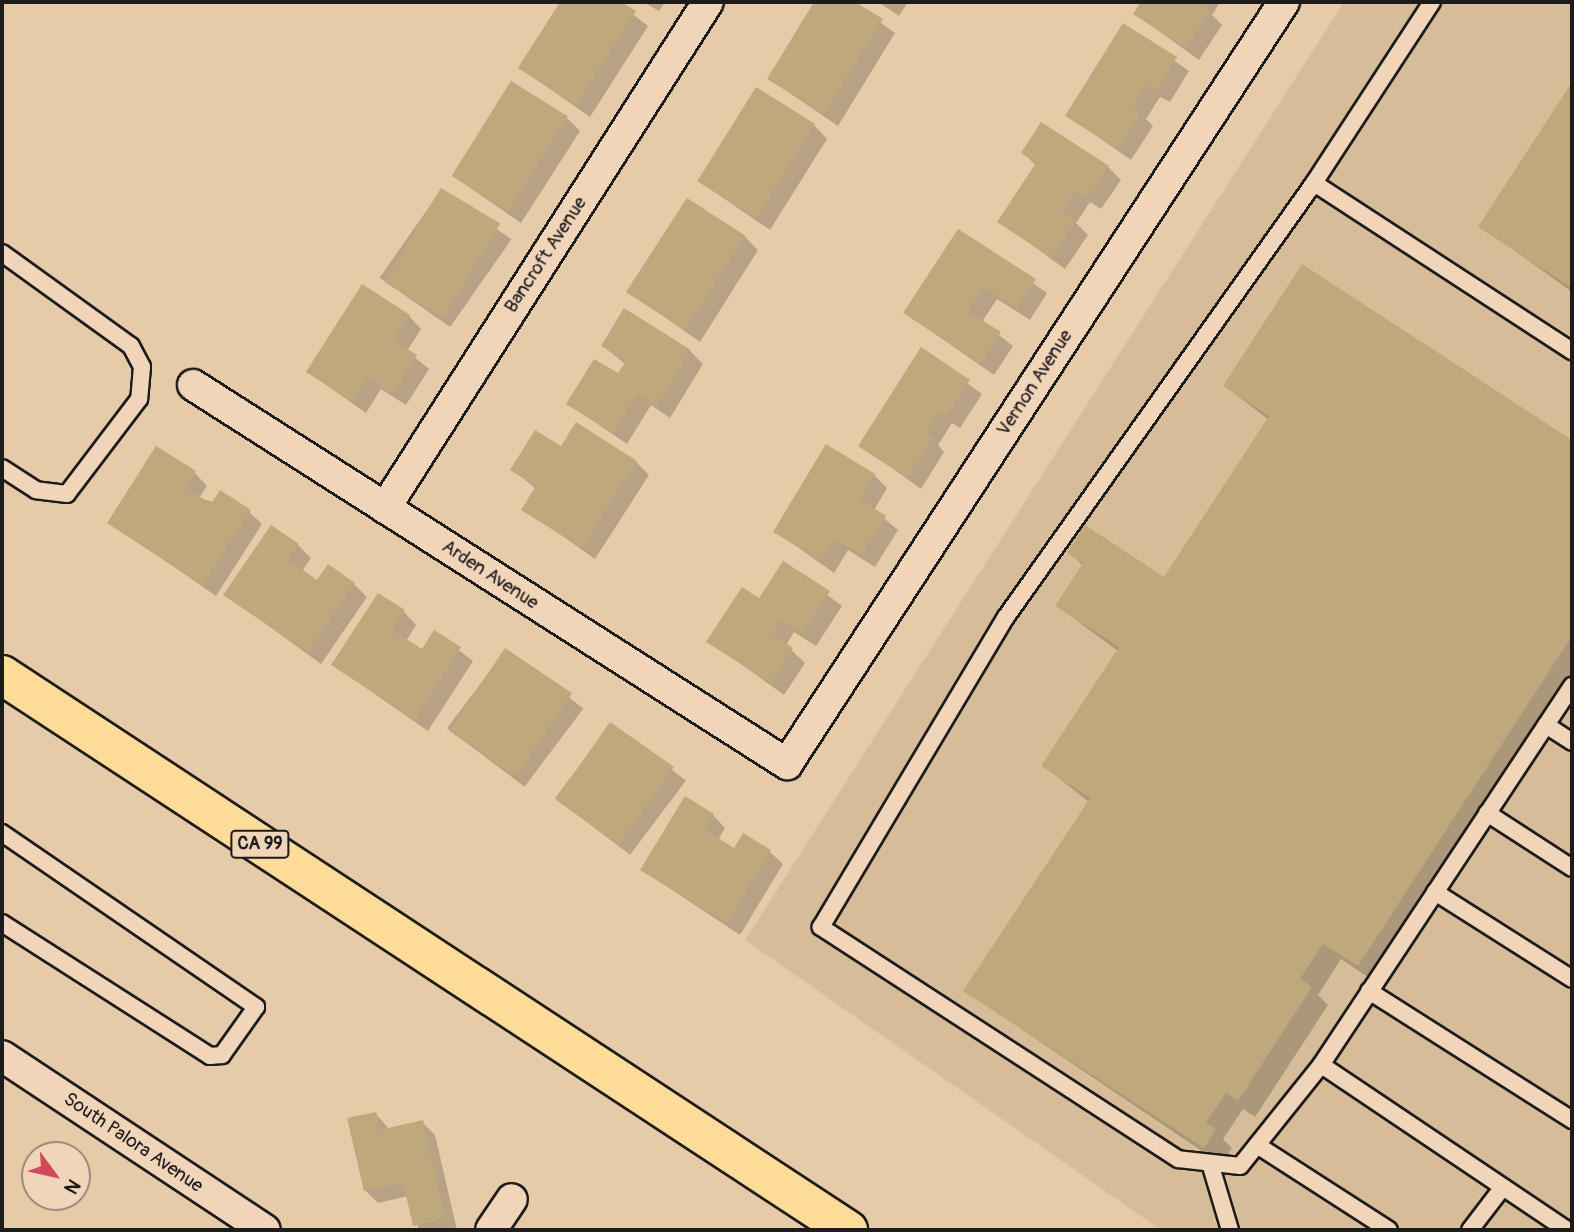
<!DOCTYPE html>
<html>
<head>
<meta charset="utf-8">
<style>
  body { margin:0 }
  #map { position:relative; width:1574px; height:1232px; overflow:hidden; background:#e6cba8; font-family:Pangolin,sans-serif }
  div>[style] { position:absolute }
  .built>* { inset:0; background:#d6bd98 }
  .shadow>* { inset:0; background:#0003; transform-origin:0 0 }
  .building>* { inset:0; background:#bfa87c; transform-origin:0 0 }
  .roads { filter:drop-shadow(2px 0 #1c1c1c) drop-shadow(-2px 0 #1c1c1c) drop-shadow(0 2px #1c1c1c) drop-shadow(0 -2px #1c1c1c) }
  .lane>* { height:16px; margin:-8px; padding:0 8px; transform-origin:8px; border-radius:8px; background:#f1d5b8 }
  .street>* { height:30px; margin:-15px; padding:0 15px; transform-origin:15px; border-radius:15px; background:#f1d5b8 }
  .highway>* { height:38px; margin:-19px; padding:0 19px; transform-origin:19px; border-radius:19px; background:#ffdd96 }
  span { translate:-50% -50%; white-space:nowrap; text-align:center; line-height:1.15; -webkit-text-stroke:5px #f1d5b8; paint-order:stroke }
  .shield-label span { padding:2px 5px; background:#f1d5b8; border:2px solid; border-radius:5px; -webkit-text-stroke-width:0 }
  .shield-label { font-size:18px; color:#1c1c1c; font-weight:700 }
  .street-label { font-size:19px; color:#1c1c1c }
  .frame { position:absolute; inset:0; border:4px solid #1c1c1c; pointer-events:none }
  .north { position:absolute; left:21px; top:1141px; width:70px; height:70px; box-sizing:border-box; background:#f1d5b8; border:2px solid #9c8b7a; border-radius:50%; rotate:123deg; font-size:19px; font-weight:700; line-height:28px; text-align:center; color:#1c1c1c }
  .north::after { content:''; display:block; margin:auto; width:24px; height:32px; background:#d1495b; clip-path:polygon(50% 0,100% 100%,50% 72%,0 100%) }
</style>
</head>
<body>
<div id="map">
  <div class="built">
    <i style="clip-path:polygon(1344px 2px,1572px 2px,1572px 1230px,1161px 1230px,745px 940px)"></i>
  </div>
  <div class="shadow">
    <i style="clip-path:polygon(563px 2px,617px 2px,648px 26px,590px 117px,520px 68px)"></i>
    <i style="clip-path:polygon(643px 2px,665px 2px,659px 11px)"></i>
    <i style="clip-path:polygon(816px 2px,852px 2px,895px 33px,838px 126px,769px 79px)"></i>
    <i style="clip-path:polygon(878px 2px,908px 2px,899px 16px)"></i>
    <i style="clip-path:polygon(1143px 2px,1220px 2px,1212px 15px,1222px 25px,1199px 60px,1135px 14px)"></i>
    <i style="clip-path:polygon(1124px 26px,1189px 71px,1170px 102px,1160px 97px,1146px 119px,1153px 126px,1131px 160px,1068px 116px)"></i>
    <i style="clip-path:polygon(1572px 85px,1572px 292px,1481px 226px)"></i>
    <i style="clip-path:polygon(567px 118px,580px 131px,521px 223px,453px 176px)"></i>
    <i style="clip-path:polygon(815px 126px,827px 139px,770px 230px,700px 182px)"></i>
    <i style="clip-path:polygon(1023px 152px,1108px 167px,1121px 180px,1101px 209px,1090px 202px,1076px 223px,1088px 235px,1065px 269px,999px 221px,1036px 166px)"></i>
    <i style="left:441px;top:190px;width:86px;height:107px;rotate:35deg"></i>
    <i style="clip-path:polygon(958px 231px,1047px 293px,1030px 320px,997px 299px,982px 322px,1013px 346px,994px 375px,905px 313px)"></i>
    <i style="clip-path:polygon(745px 237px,758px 250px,700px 342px,629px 292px)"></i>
    <i style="clip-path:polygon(1303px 266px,1572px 442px,1572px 678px,1375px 982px,1341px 959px,1318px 995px,1328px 1005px,1255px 1117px,1243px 1109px,1223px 1139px,1232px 1148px,1221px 1164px,965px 991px,1089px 802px,1044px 766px,1118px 651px,1057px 606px,1083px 566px,1070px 552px,1165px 579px,1269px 420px,1225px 386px)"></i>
    <i style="clip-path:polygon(409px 316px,421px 329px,407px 351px,429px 369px,406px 405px,381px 389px,366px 413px,308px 372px)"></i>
    <i style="clip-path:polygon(603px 346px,690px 351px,703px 364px,670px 418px,651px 405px,627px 444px,568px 404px,618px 375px,625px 364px)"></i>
    <i style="clip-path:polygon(921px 350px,982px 394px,960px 428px,952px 423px,938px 445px,944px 452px,921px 489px,860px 445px)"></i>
    <i style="clip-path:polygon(636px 462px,649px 475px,595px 559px,524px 509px,536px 489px,512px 469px)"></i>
    <i style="clip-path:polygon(195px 473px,207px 486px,199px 498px,249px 512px,262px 524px,216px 596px,109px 522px)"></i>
    <i style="clip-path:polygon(874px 475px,887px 488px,874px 510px,898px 530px,875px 567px,848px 550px,834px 573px,775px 531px)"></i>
    <i style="clip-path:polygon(298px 545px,311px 558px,302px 571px,318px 582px,354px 584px,367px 597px,321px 664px,226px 595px)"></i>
    <i style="clip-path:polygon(784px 563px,842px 606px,816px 646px,794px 632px,786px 645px,805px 663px,784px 695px,709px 641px,760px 601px)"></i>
    <i style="clip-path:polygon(404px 612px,416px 625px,406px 641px,422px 651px,435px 632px,473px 661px,428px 731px,333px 665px)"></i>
    <i style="left:506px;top:650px;width:97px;height:98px;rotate:37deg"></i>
    <i style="left:611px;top:724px;width:94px;height:93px;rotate:37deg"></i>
    <i style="clip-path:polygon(713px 815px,725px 828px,718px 840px,735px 850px,770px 852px,783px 864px,740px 935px,642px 870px)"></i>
    <i style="clip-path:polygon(376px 1114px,390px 1130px,422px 1122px,435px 1135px,457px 1230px,419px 1230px,408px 1196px,378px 1203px,365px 1190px)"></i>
  </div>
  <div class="building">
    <i style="clip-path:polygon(560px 2px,621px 2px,636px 11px,576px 105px,518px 68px)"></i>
    <i style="clip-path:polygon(814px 2px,855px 2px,883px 19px,824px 114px,767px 79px)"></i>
    <i style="clip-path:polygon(1141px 2px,1199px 2px,1210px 11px,1186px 48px,1133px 14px)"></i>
    <i style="clip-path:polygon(1123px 23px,1177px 57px,1156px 91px,1147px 85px,1133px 107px,1141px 112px,1118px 149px,1065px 116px)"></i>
    <i style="left:511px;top:81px;width:67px;height:112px;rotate:32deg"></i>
    <i style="clip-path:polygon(1572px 82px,1572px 288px,1478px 227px)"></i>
    <i style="left:756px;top:87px;width:70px;height:111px;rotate:32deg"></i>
    <i style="clip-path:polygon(1041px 122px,1109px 166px,1088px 198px,1076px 190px,1063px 211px,1076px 220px,1052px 258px,997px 222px,1036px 163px,1021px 153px)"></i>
    <i style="left:441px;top:188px;width:69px;height:110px;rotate:31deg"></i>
    <i style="left:687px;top:198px;width:70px;height:112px;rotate:33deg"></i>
    <i style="clip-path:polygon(958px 229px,1036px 279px,1017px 308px,984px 287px,968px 311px,1001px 332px,981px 364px,903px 313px)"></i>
    <i style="clip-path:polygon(1302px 264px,1572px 440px,1572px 636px,1358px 966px,1323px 944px,1300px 979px,1312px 987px,1238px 1101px,1226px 1093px,1206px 1123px,1216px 1129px,1204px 1148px,963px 991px,1090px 798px,1041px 766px,1119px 647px,1055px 606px,1083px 563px,1067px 553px,1085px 525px,1164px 577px,1269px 416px,1223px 386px)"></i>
    <i style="clip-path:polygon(362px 284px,410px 315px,393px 340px,417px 355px,393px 394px,367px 377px,352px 401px,306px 372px)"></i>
    <i style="clip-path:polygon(624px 308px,691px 350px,657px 406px,637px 394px,613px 433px,566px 404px,594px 359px,618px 373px,626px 361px,601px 346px)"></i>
    <i style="clip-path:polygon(921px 347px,970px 380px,947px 416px,939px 411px,925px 433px,933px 438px,907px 478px,858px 446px)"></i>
    <i style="clip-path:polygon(576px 422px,637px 461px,582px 548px,521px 510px,536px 486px,510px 470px,535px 430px,561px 446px)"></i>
    <i style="clip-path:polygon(826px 444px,875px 474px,860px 499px,886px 516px,862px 555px,835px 539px,821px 561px,773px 532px)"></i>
    <i style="clip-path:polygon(156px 446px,196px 471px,185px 487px,211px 504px,220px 490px,251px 510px,202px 585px,107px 523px)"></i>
    <i style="clip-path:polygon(271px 525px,299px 544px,288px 559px,317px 580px,328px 564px,355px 583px,308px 652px,223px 595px)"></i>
    <i style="clip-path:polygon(783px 561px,830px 591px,802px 634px,781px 620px,772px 634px,793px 648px,771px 683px,706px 642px,742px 587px,759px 598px)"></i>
    <i style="clip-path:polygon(378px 593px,405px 610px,392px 630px,422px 649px,434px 630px,461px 647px,415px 720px,331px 665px)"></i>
    <i style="left:505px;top:648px;width:81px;height:100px;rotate:34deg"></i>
    <i style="left:610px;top:722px;width:78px;height:95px;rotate:35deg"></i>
    <i style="clip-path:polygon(685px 796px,714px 814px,704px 829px,734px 848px,743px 833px,771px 850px,727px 923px,640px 870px)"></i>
    <i style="clip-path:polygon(376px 1112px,380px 1130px,423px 1120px,445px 1218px,413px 1226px,403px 1182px,364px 1191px,347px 1118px)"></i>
  </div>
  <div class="roads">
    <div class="lane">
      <i style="left:1314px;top:183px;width:216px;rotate:-56.9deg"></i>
      <i style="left:2px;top:253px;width:159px;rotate:35.8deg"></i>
      <i style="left:131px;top:346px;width:24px;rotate:62deg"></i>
      <i style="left:142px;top:367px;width:32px;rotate:95deg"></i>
      <i style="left:139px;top:399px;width:119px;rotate:127.2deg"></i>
      <i style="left:67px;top:494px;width:31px;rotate:-173deg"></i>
      <i style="left:36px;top:490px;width:40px;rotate:-147.1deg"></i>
      <i style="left:1546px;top:725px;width:31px;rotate:33deg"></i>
      <i style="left:1487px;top:813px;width:101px;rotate:32.9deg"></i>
      <i style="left:2px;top:833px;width:308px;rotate:34.4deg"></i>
      <i style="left:256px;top:1007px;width:59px;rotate:125.3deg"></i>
      <i style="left:222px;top:1055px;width:12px;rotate:175deg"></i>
      <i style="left:210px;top:1056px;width:247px;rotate:-147.4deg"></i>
      <i style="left:1435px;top:892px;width:162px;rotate:32.4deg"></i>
      <i style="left:1369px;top:991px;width:241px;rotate:32.4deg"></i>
      <i style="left:1321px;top:1065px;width:455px;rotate:-56.5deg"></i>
      <i style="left:1257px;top:1145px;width:157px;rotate:32.8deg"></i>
      <i style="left:1210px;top:1163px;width:70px;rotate:73.4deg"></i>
      <i style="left:1470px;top:1230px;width:54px;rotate:-52.5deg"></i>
      <i style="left:1567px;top:1230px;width:296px;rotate:-146.1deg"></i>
      <i style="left:1321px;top:1065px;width:129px;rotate:128.7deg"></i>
      <i style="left:1240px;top:1166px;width:62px;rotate:-173.6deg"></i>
      <i style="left:1178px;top:1159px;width:426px;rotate:-147deg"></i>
      <i style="left:821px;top:927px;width:361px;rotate:-59.2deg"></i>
      <i style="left:1006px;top:617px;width:532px;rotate:-54.64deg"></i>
      <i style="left:1314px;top:183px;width:308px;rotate:33.1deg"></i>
    </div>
    <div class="street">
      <i style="left:193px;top:385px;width:705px;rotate:32.54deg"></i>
      <i style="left:787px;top:764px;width:910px;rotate:-56.89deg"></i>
      <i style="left:385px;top:508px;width:600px;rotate:-57.45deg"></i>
      <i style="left:2px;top:1056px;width:315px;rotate:33.5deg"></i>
      <i style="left:491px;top:1230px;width:37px;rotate:-56deg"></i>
    </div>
    <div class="highway">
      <i style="left:2px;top:675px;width:1012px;rotate:33.27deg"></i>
    </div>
  </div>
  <div class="shield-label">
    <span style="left:260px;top:844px">CA 99</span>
  </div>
  <div class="street-label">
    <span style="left:546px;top:255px;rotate:-57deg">Bancroft Avenue</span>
    <span style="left:1035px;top:383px;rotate:-57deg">Vernon Avenue</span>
    <span style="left:490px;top:575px;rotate:33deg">Arden Avenue</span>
    <span style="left:133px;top:1143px;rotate:34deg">South Palora Avenue</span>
  </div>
  <div class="frame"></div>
  <div class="north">N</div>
</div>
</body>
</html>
